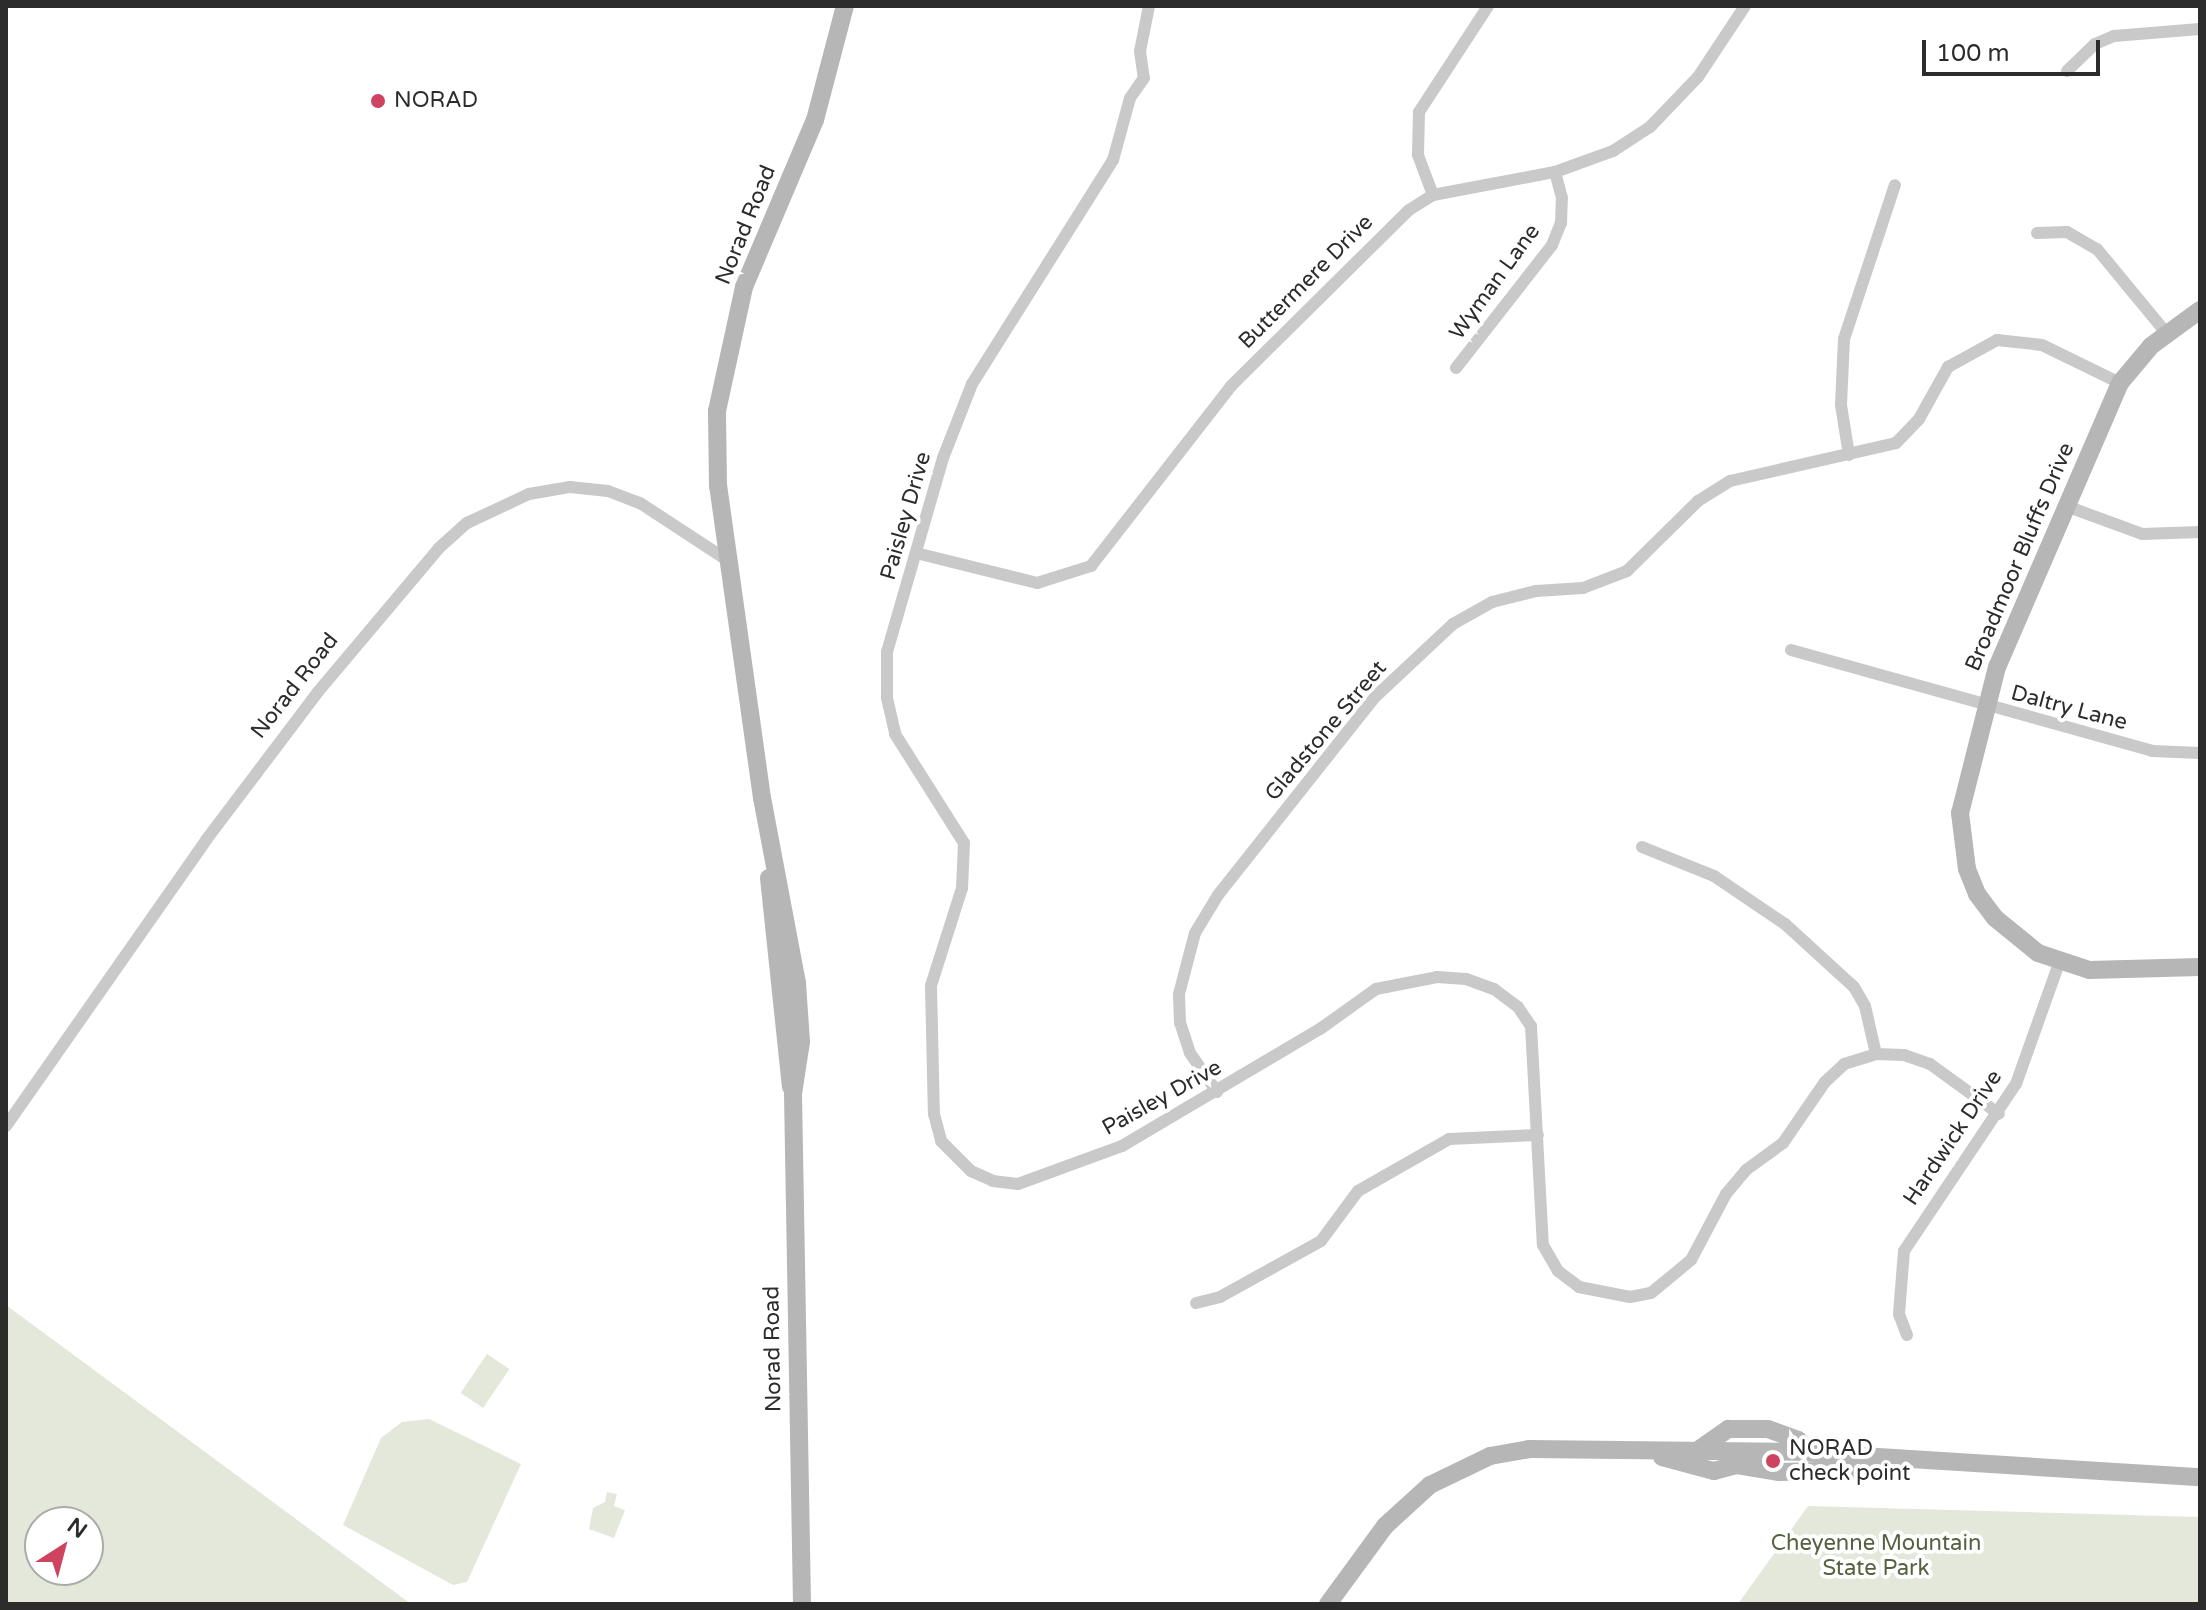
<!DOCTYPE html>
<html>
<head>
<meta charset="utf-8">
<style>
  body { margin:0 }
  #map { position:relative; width:2206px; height:1610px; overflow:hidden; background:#fff; font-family:"Varela Round",sans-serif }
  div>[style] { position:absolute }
  .green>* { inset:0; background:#e4e8db; transform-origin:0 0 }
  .street>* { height:12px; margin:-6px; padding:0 6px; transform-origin:6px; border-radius:6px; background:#c9c9c9 }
  .secondary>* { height:18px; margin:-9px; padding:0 9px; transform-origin:9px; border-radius:9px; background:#b6b6b6 }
  .dots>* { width:22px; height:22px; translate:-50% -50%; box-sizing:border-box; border:4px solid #fff; border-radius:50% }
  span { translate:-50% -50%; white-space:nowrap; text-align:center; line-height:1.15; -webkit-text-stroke:8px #fff; paint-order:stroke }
  .poi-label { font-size:22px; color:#2c2c2c }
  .left { translate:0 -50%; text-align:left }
  .street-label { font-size:22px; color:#2c2c2c }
  .park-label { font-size:22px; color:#546240 }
  .frame { position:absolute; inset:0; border:8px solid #2c2c2c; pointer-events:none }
  .north { position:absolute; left:24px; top:1506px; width:80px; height:80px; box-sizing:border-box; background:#fff; border:2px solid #ababab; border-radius:50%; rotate:36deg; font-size:22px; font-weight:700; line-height:32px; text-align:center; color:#2c2c2c }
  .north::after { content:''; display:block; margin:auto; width:28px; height:36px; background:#ce4460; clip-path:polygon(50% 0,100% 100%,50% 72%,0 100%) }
  .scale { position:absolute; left:1922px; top:40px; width:178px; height:36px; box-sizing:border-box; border:4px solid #2c2c2c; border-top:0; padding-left:10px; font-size:24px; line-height:28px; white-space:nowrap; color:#2c2c2c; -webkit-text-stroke:6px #fff; paint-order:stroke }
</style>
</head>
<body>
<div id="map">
  <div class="green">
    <i style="clip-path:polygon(evenodd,6px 1305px,411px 1604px,6px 1604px,6px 1305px,40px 1522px,88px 1522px,88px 1570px,40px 1570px,40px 1522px)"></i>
    <i style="left:487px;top:1354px;width:27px;height:47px;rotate:34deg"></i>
    <i style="clip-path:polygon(429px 1419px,521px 1464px,467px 1582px,453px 1585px,343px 1525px,381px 1438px,402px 1422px)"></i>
    <i style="clip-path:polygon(607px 1492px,617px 1494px,614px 1506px,625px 1510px,614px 1538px,589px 1529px,593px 1508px,605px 1502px)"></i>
    <i style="clip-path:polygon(1808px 1506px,2200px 1517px,2200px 1604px,1738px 1604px)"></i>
  </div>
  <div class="street">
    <i style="left:1149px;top:6px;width:46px;rotate:101.3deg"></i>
    <i style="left:1140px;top:51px;width:27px;rotate:82deg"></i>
    <i style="left:1144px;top:78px;width:24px;rotate:125deg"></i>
    <i style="left:1130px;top:98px;width:64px;rotate:105.3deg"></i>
    <i style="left:1113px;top:160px;width:265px;rotate:122.2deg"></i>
    <i style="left:972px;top:384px;width:79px;rotate:111.4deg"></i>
    <i style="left:943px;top:458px;width:202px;rotate:106.1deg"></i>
    <i style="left:887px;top:652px;width:46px;rotate:90deg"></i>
    <i style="left:887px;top:698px;width:37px;rotate:77deg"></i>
    <i style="left:895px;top:734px;width:129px;rotate:57.7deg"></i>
    <i style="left:964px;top:843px;width:45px;rotate:92.5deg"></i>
    <i style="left:962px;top:888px;width:103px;rotate:107.6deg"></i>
    <i style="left:931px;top:986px;width:128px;rotate:88.7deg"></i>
    <i style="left:934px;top:1114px;width:28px;rotate:75deg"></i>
    <i style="left:941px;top:1141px;width:42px;rotate:45deg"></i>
    <i style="left:971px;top:1171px;width:24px;rotate:24deg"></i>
    <i style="left:993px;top:1181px;width:25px;rotate:7deg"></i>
    <i style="left:1018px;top:1184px;width:111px;rotate:-20.1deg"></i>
    <i style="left:1122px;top:1146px;width:230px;rotate:-30.6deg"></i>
    <i style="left:1320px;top:1029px;width:69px;rotate:-35.5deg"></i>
    <i style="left:1376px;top:989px;width:62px;rotate:-11.1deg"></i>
    <i style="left:1437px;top:977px;width:29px;rotate:4deg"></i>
    <i style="left:1466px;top:979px;width:30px;rotate:20deg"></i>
    <i style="left:1494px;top:989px;width:30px;rotate:37deg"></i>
    <i style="left:1518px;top:1007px;width:23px;rotate:56deg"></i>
    <i style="left:1531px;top:1026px;width:219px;rotate:86.9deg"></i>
    <i style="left:1543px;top:1245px;width:30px;rotate:60deg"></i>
    <i style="left:1558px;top:1271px;width:26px;rotate:37deg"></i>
    <i style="left:1579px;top:1287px;width:52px;rotate:11.1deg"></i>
    <i style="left:1630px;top:1297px;width:21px;rotate:-11deg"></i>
    <i style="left:1651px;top:1293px;width:52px;rotate:-39.5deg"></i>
    <i style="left:1691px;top:1260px;width:75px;rotate:-62.1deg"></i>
    <i style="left:1726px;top:1194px;width:31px;rotate:-50deg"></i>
    <i style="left:1746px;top:1170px;width:46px;rotate:-36.1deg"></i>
    <i style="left:1783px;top:1143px;width:74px;rotate:-55.5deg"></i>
    <i style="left:1825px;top:1082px;width:26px;rotate:-43deg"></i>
    <i style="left:1844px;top:1064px;width:34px;rotate:-17deg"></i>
    <i style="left:1876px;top:1054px;width:28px;rotate:2deg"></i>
    <i style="left:1904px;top:1055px;width:28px;rotate:19deg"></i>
    <i style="left:1930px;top:1064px;width:85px;rotate:35.9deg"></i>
    <i style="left:2067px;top:71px;width:39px;rotate:-44deg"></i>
    <i style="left:2095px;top:44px;width:21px;rotate:-23deg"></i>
    <i style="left:2114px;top:36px;width:86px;rotate:-4.7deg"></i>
    <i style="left:1433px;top:195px;width:43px;rotate:-110.6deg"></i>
    <i style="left:1418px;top:155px;width:43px;rotate:-88.7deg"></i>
    <i style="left:1419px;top:112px;width:126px;rotate:-56.9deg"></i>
    <i style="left:2037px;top:233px;width:30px;rotate:-2deg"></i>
    <i style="left:2067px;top:232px;width:34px;rotate:30deg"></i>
    <i style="left:2097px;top:249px;width:112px;rotate:50.5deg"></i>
    <i style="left:1456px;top:368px;width:156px;rotate:-52deg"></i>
    <i style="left:1552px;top:245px;width:24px;rotate:-68deg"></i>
    <i style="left:1561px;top:223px;width:25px;rotate:-88deg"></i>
    <i style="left:1562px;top:198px;width:27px;rotate:-105deg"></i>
    <i style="left:1849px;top:455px;width:51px;rotate:-99.1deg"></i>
    <i style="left:1841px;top:405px;width:66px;rotate:-87.4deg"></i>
    <i style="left:1844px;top:339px;width:162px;rotate:-71.7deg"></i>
    <i style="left:2066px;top:506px;width:81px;rotate:20.2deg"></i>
    <i style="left:2142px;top:534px;width:58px;rotate:-2deg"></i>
    <i style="left:916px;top:553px;width:125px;rotate:13.9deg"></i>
    <i style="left:1037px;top:583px;width:57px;rotate:-17.5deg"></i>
    <i style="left:1091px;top:566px;width:228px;rotate:-52.1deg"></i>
    <i style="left:1231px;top:386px;width:250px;rotate:-44.7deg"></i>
    <i style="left:1409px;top:210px;width:28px;rotate:-32deg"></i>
    <i style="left:1433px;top:195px;width:124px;rotate:-10.7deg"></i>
    <i style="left:1555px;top:172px;width:62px;rotate:-19.9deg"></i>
    <i style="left:1613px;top:151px;width:44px;rotate:-33deg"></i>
    <i style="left:1650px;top:127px;width:69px;rotate:-46.2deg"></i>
    <i style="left:1698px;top:77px;width:85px;rotate:-56.5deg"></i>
    <i style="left:1791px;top:650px;width:375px;rotate:15.6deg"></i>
    <i style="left:2152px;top:751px;width:48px;rotate:2.4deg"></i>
    <i style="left:1642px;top:847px;width:78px;rotate:21.9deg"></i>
    <i style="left:1714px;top:876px;width:86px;rotate:34.1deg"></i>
    <i style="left:1785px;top:924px;width:93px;rotate:42.4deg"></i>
    <i style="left:1854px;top:987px;width:22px;rotate:60deg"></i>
    <i style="left:1865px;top:1006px;width:49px;rotate:77.1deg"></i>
    <i style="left:1217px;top:1092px;width:47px;rotate:-124.7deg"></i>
    <i style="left:1190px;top:1053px;width:32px;rotate:-108deg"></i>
    <i style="left:1180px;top:1023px;width:29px;rotate:-92deg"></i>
    <i style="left:1179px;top:994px;width:63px;rotate:-75.3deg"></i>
    <i style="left:1195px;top:933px;width:44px;rotate:-58.8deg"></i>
    <i style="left:1218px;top:895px;width:253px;rotate:-51.6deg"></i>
    <i style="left:1375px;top:697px;width:107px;rotate:-43.1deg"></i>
    <i style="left:1453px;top:624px;width:45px;rotate:-29.4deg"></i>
    <i style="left:1492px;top:602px;width:45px;rotate:-14deg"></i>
    <i style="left:1536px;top:591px;width:47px;rotate:-3.7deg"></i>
    <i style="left:1583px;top:588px;width:47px;rotate:-21.1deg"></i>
    <i style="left:1627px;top:571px;width:100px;rotate:-44.6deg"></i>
    <i style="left:1698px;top:501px;width:38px;rotate:-32deg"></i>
    <i style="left:1730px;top:481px;width:170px;rotate:-12.9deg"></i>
    <i style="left:1896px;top:443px;width:33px;rotate:-46deg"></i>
    <i style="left:1919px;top:419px;width:60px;rotate:-60.9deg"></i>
    <i style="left:1948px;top:367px;width:56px;rotate:-28.9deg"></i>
    <i style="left:1997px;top:340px;width:45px;rotate:6.3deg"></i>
    <i style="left:2042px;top:345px;width:87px;rotate:26deg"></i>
    <i style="left:6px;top:1126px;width:349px;rotate:-55deg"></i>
    <i style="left:206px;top:840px;width:184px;rotate:-52.9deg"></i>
    <i style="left:317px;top:693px;width:189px;rotate:-49.9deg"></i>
    <i style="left:439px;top:548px;width:38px;rotate:-42deg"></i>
    <i style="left:467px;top:523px;width:68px;rotate:-25.1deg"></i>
    <i style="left:529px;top:494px;width:42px;rotate:-9.7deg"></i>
    <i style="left:570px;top:487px;width:38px;rotate:6deg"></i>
    <i style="left:608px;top:491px;width:34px;rotate:21deg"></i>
    <i style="left:640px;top:503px;width:108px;rotate:33.2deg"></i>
    <i style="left:1196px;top:1303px;width:25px;rotate:-14deg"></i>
    <i style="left:1220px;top:1297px;width:115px;rotate:-29deg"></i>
    <i style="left:1321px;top:1241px;width:62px;rotate:-53.5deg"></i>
    <i style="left:1358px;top:1191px;width:105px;rotate:-29.7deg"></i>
    <i style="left:1449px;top:1139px;width:89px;rotate:-2.6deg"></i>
    <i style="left:1907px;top:1335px;width:22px;rotate:-111deg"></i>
    <i style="left:1899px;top:1314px;width:63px;rotate:-85.5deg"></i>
    <i style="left:1904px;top:1251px;width:201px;rotate:-56.2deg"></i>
    <i style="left:2016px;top:1084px;width:128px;rotate:-70.4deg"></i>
  </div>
  <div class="secondary">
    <i style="left:2200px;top:310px;width:61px;rotate:143.7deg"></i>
    <i style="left:2151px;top:346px;width:48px;rotate:130deg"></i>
    <i style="left:2120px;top:383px;width:309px;rotate:113.4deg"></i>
    <i style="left:1997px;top:667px;width:151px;rotate:104.2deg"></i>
    <i style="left:1960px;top:813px;width:56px;rotate:82.9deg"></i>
    <i style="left:1967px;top:869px;width:27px;rotate:68deg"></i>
    <i style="left:1977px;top:894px;width:30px;rotate:53deg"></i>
    <i style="left:1995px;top:918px;width:55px;rotate:39.1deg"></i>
    <i style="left:2038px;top:953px;width:54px;rotate:18.4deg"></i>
    <i style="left:2089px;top:970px;width:111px;rotate:-1.5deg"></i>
    <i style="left:769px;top:878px;width:210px;rotate:84deg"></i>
    <i style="left:1698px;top:1450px;width:37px;rotate:-35deg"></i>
    <i style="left:1728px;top:1429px;width:40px"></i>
    <i style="left:1768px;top:1429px;width:32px;rotate:20deg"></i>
    <i style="left:1798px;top:1440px;width:18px;rotate:43deg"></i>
    <i style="left:1662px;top:1457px;width:54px;rotate:15.1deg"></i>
    <i style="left:1714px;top:1471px;width:24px;rotate:-15deg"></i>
    <i style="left:1737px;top:1465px;width:43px;rotate:9.5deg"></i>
    <i style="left:1779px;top:1472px;width:118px;rotate:-1.5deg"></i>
    <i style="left:802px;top:1604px;width:510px;rotate:-91.01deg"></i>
    <i style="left:793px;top:1094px;width:53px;rotate:-81.3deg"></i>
    <i style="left:801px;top:1042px;width:59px;rotate:-93.9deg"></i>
    <i style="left:797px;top:983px;width:188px;rotate:-100.7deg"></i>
    <i style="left:762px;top:798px;width:315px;rotate:-98deg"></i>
    <i style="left:718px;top:486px;width:75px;rotate:-90.8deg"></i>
    <i style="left:717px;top:411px;width:127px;rotate:-77.7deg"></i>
    <i style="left:744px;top:287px;width:181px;rotate:-67deg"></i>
    <i style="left:815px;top:120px;width:118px;rotate:-75.3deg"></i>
    <i style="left:1328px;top:1604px;width:97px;rotate:-53.8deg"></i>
    <i style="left:1385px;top:1526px;width:61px;rotate:-42.3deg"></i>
    <i style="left:1430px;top:1485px;width:67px;rotate:-25.8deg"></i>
    <i style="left:1490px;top:1456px;width:40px;rotate:-10deg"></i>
    <i style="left:1529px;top:1449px;width:270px;rotate:0.6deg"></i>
    <i style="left:1799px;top:1452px;width:402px;rotate:3.6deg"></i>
  </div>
  <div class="dots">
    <i style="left:378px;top:101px;background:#ce4460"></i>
    <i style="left:1773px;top:1461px;background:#ce4460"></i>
  </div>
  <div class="poi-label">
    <span class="left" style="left:394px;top:101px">NORAD</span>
    <span class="left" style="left:1789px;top:1461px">NORAD<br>check point</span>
  </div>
  <div class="street-label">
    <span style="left:746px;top:225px;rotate:-68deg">Norad Road</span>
    <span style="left:1306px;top:282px;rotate:-45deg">Buttermere Drive</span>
    <span style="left:1495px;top:282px;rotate:-54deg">Wyman Lane</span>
    <span style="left:906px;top:516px;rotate:-74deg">Paisley Drive</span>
    <span style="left:2020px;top:557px;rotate:-67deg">Broadmoor Bluffs Drive</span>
    <span style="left:295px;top:686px;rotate:-52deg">Norad Road</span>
    <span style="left:2069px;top:708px;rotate:15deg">Daltry Lane</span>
    <span style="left:1326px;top:731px;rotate:-50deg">Gladstone Street</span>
    <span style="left:1162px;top:1098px;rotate:-29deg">Paisley Drive</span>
    <span style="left:1953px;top:1138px;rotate:-56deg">Hardwick Drive</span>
    <span style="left:773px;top:1349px;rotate:-91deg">Norad Road</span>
  </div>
  <div class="park-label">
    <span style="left:1876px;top:1556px">Cheyenne Mountain<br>State Park</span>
  </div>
  <div class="frame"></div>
  <div class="north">N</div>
  <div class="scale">100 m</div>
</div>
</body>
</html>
